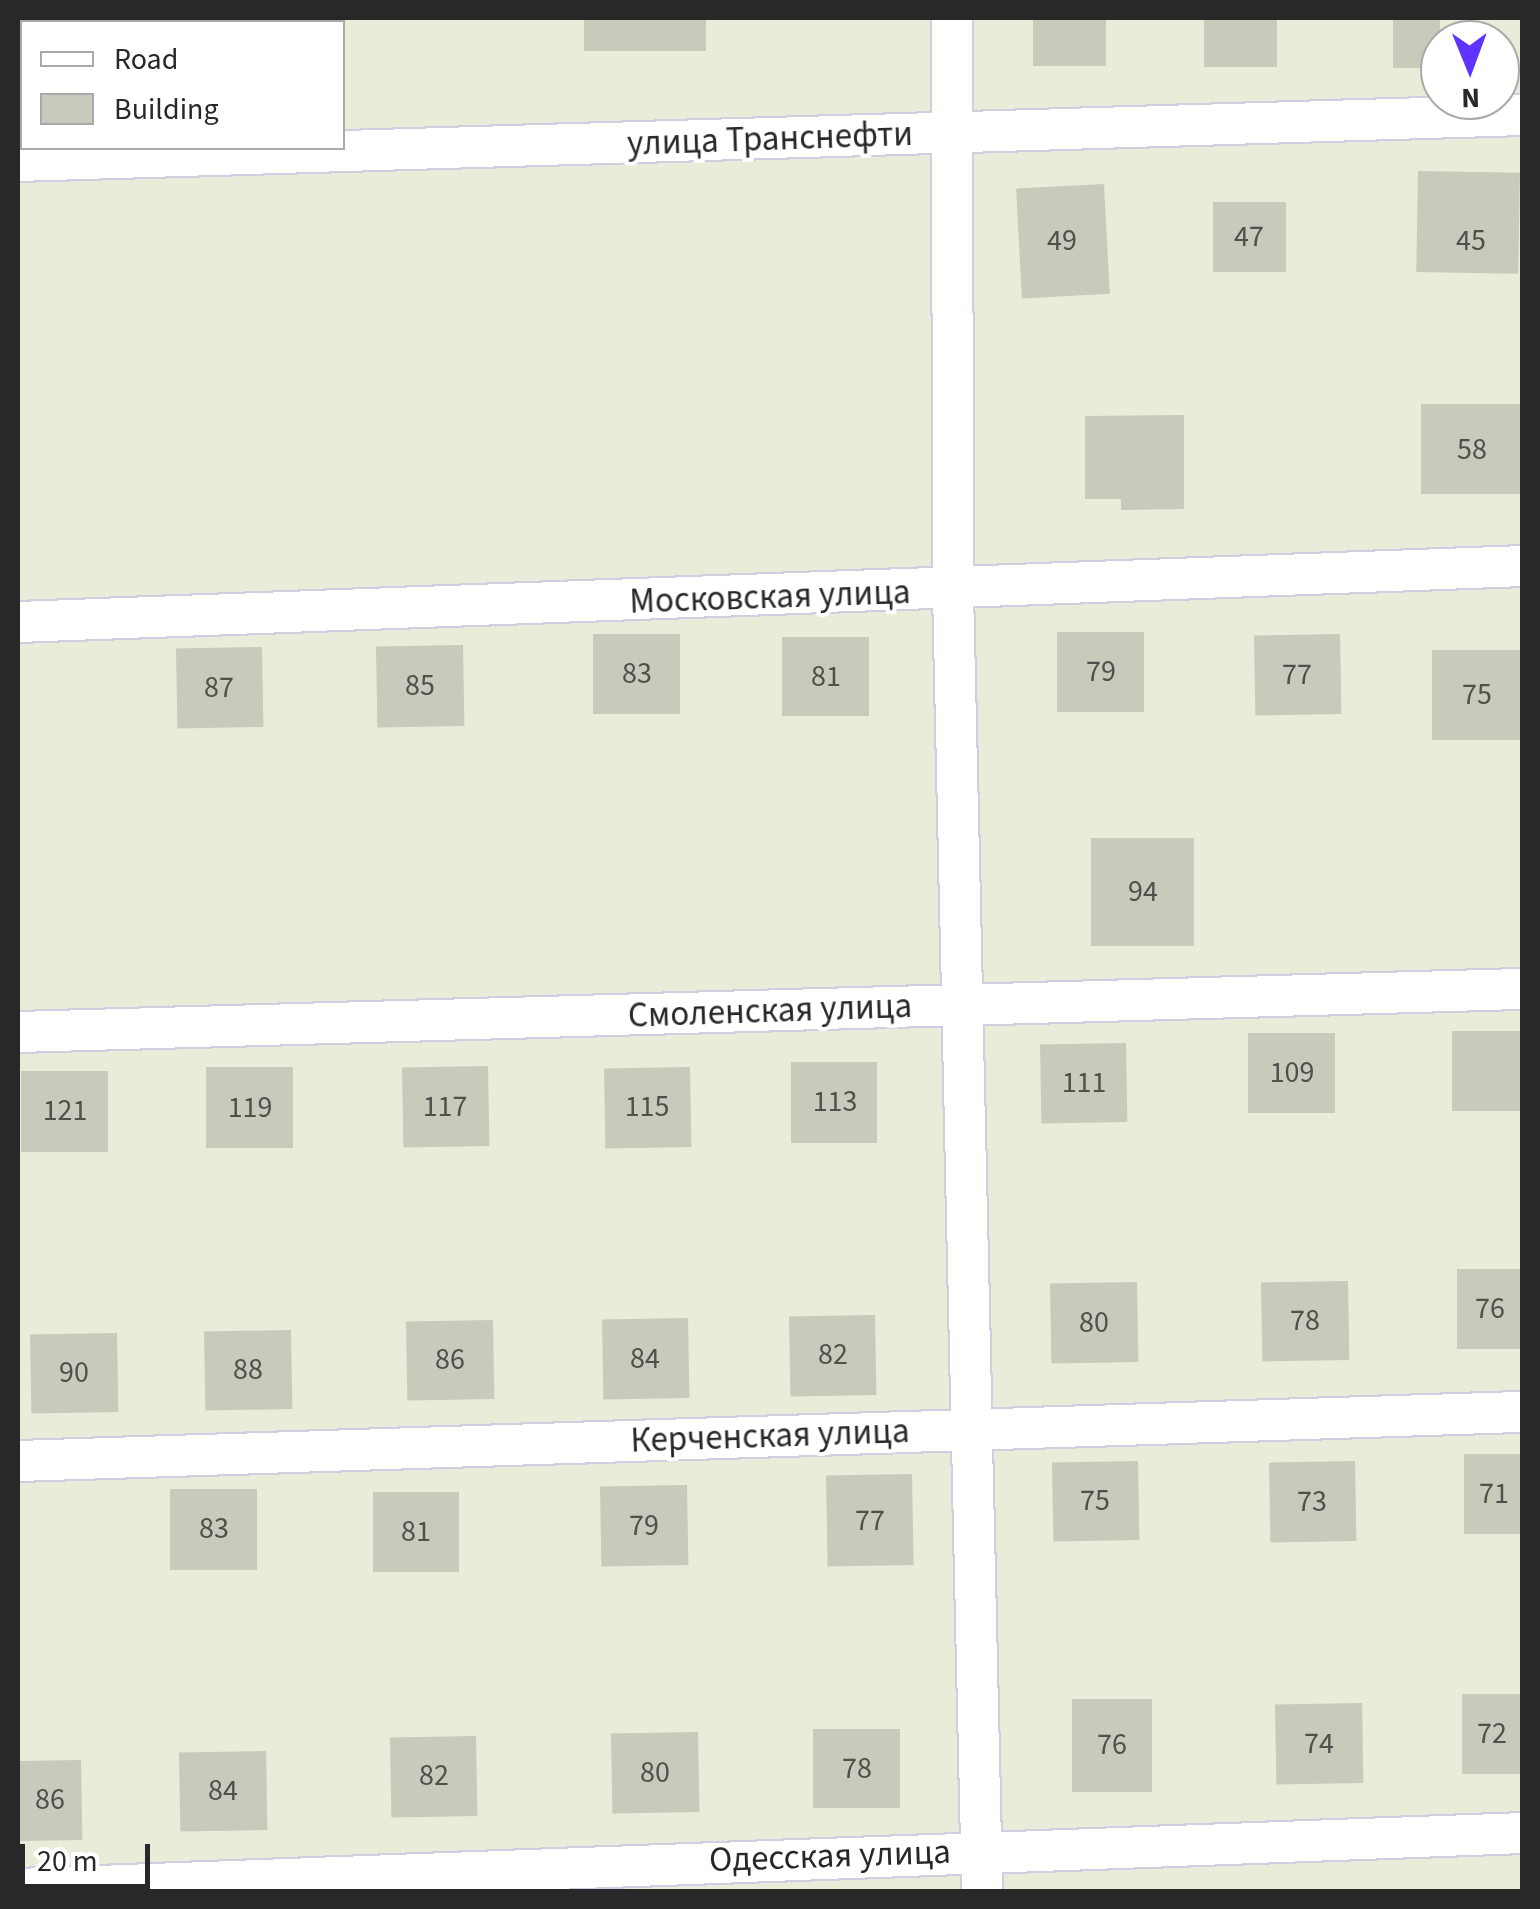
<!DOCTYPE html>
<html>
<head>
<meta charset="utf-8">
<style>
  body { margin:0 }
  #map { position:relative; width:1540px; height:1909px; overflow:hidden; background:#ebebd9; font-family:"Source Sans 3",sans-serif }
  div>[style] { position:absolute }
  .building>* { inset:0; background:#c9c9bc; transform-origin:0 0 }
  .roads { filter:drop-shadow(2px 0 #d2cee2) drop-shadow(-2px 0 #d2cee2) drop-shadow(0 2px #d2cee2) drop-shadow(0 -2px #d2cee2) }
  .minor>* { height:40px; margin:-20px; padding:0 20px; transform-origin:20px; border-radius:20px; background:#fff }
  span { translate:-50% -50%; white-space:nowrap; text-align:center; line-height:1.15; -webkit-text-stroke:8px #fff; paint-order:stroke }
  .number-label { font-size:30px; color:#50504d }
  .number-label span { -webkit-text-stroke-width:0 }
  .street-label { font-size:35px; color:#282828 }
  .frame { position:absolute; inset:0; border:20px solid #282828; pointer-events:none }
  .legend { position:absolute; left:20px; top:20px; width:325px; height:130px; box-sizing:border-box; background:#fff; border:2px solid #a9a9a9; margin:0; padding:12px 18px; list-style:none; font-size:30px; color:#282828 }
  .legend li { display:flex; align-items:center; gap:20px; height:50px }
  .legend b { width:50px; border:2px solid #a9a9a9 }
  .north { position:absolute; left:1420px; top:20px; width:100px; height:100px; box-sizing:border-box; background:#fff; border:2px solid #a9a9a9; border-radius:50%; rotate:179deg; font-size:28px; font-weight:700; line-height:40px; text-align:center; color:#282828 }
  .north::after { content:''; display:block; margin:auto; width:35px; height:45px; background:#5e32ff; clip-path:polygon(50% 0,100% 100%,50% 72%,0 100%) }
  .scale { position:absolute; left:20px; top:1844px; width:130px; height:45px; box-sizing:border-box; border:5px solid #282828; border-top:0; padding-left:12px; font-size:30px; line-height:35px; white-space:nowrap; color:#282828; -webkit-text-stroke:8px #fff; paint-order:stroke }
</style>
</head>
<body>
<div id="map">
  <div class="building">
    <i style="left:584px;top:18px;width:122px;height:33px"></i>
    <i style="left:1033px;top:18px;width:73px;height:48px"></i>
    <i style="left:1204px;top:18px;width:73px;height:49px"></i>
    <i style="left:1393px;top:18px;width:47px;height:50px"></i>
    <i style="left:1418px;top:171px;width:102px;height:101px;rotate:1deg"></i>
    <i style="left:1104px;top:184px;width:110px;height:88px;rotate:87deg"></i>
    <i style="left:1213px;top:202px;width:73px;height:70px"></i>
    <i style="left:1522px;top:404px;width:90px;height:101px;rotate:90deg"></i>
    <i style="clip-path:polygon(1184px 415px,1184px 509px,1121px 510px,1121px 499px,1085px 499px,1085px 416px)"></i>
    <i style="left:1144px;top:632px;width:80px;height:87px;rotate:90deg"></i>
    <i style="left:680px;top:634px;width:80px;height:87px;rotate:90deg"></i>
    <i style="left:1340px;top:634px;width:80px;height:86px;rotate:89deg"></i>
    <i style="left:869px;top:637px;width:79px;height:87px;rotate:90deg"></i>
    <i style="left:463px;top:645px;width:81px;height:87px;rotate:89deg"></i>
    <i style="left:262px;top:647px;width:80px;height:86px;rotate:89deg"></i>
    <i style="left:1432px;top:650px;width:90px;height:90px"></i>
    <i style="left:1091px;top:838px;width:103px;height:108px"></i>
    <i style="left:1522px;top:1031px;width:80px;height:70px;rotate:90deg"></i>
    <i style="left:1248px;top:1033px;width:87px;height:80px"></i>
    <i style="left:1126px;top:1043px;width:79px;height:86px;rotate:89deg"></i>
    <i style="left:791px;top:1062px;width:86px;height:81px"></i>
    <i style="left:488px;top:1066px;width:80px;height:86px;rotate:89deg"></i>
    <i style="left:293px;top:1067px;width:81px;height:87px;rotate:90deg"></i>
    <i style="left:690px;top:1067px;width:80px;height:86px;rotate:89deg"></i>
    <i style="left:21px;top:1071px;width:87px;height:81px"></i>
    <i style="left:1522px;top:1269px;width:80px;height:65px;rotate:90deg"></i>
    <i style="left:1348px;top:1281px;width:79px;height:87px;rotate:89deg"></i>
    <i style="left:1137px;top:1282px;width:80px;height:87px;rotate:89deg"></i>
    <i style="left:875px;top:1315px;width:80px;height:86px;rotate:89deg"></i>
    <i style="left:688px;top:1318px;width:80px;height:86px;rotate:89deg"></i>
    <i style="left:493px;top:1320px;width:79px;height:87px;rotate:89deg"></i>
    <i style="left:291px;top:1330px;width:79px;height:87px;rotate:89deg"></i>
    <i style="left:117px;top:1333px;width:79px;height:87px;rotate:89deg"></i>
    <i style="left:1522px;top:1454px;width:80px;height:58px;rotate:90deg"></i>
    <i style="left:1138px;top:1461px;width:79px;height:86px;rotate:89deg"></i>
    <i style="left:1355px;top:1461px;width:80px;height:86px;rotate:89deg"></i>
    <i style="left:912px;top:1474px;width:91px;height:86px;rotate:89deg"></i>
    <i style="left:687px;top:1485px;width:80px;height:87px;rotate:89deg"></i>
    <i style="left:170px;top:1489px;width:87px;height:81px"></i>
    <i style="left:373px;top:1492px;width:86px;height:80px"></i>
    <i style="left:1462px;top:1694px;width:60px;height:80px"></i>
    <i style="left:1072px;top:1699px;width:80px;height:93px"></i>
    <i style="left:1362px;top:1703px;width:80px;height:87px;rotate:89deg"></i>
    <i style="left:900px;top:1729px;width:79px;height:87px;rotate:90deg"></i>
    <i style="left:698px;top:1732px;width:80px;height:87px;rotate:89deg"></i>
    <i style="left:476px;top:1736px;width:80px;height:86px;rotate:89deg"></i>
    <i style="left:266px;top:1751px;width:79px;height:87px;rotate:89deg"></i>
    <i style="left:81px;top:1760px;width:80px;height:63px;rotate:89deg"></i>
  </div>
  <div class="roads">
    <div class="minor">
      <i style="left:952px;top:18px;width:573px;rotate:89.9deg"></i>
      <i style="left:953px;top:591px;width:1301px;rotate:88.72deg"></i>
      <i style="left:18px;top:161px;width:1505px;rotate:-1.75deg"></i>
      <i style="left:18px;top:622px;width:1505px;rotate:-2.13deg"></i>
      <i style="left:18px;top:1032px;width:1505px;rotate:-1.64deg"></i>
      <i style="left:18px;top:1461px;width:1505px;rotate:-1.87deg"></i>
      <i style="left:18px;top:1889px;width:1505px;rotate:-2.13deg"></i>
    </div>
  </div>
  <div class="number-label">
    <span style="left:1249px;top:237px">47</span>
    <span style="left:1062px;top:241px">49</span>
    <span style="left:1471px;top:241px">45</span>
    <span style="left:1472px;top:450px">58</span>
    <span style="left:1101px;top:672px">79</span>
    <span style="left:637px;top:674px">83</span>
    <span style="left:1297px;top:675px">77</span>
    <span style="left:826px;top:677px">81</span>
    <span style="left:420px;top:686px">85</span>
    <span style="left:219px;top:688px">87</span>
    <span style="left:1477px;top:695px">75</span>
    <span style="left:1143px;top:892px">94</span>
    <span style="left:1292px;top:1073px">109</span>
    <span style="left:1084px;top:1083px">111</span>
    <span style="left:835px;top:1102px">113</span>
    <span style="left:445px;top:1107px">117</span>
    <span style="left:647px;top:1107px">115</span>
    <span style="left:250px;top:1108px">119</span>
    <span style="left:65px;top:1111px">121</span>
    <span style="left:1490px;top:1309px">76</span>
    <span style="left:1305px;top:1321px">78</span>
    <span style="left:1094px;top:1323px">80</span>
    <span style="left:833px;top:1355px">82</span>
    <span style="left:645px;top:1359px">84</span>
    <span style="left:450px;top:1360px">86</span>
    <span style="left:248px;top:1370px">88</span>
    <span style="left:74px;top:1373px">90</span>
    <span style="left:1494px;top:1494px">71</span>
    <span style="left:1095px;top:1501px">75</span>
    <span style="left:1312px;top:1502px">73</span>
    <span style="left:870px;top:1521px">77</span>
    <span style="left:644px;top:1526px">79</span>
    <span style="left:214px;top:1529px">83</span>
    <span style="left:416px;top:1532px">81</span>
    <span style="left:1492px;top:1734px">72</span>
    <span style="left:1319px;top:1744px">74</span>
    <span style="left:1112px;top:1745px">76</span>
    <span style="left:857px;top:1769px">78</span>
    <span style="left:655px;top:1773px">80</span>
    <span style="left:434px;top:1776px">82</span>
    <span style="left:223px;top:1791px">84</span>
    <span style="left:50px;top:1800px">86</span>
  </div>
  <div class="street-label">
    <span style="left:770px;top:139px;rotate:-2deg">улица Транснефти</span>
    <span style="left:770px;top:597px;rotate:-2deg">Московская улица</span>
    <span style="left:770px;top:1011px;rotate:-2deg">Смоленская улица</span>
    <span style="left:770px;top:1436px;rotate:-2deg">Керченская улица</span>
    <span style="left:830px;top:1856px;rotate:-2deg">Одесская улица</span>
  </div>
  <div class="frame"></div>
  <ul class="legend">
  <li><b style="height:12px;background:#fff"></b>Road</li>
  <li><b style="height:28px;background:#c9c9bc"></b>Building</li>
  </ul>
  <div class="north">N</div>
  <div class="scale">20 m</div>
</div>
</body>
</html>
